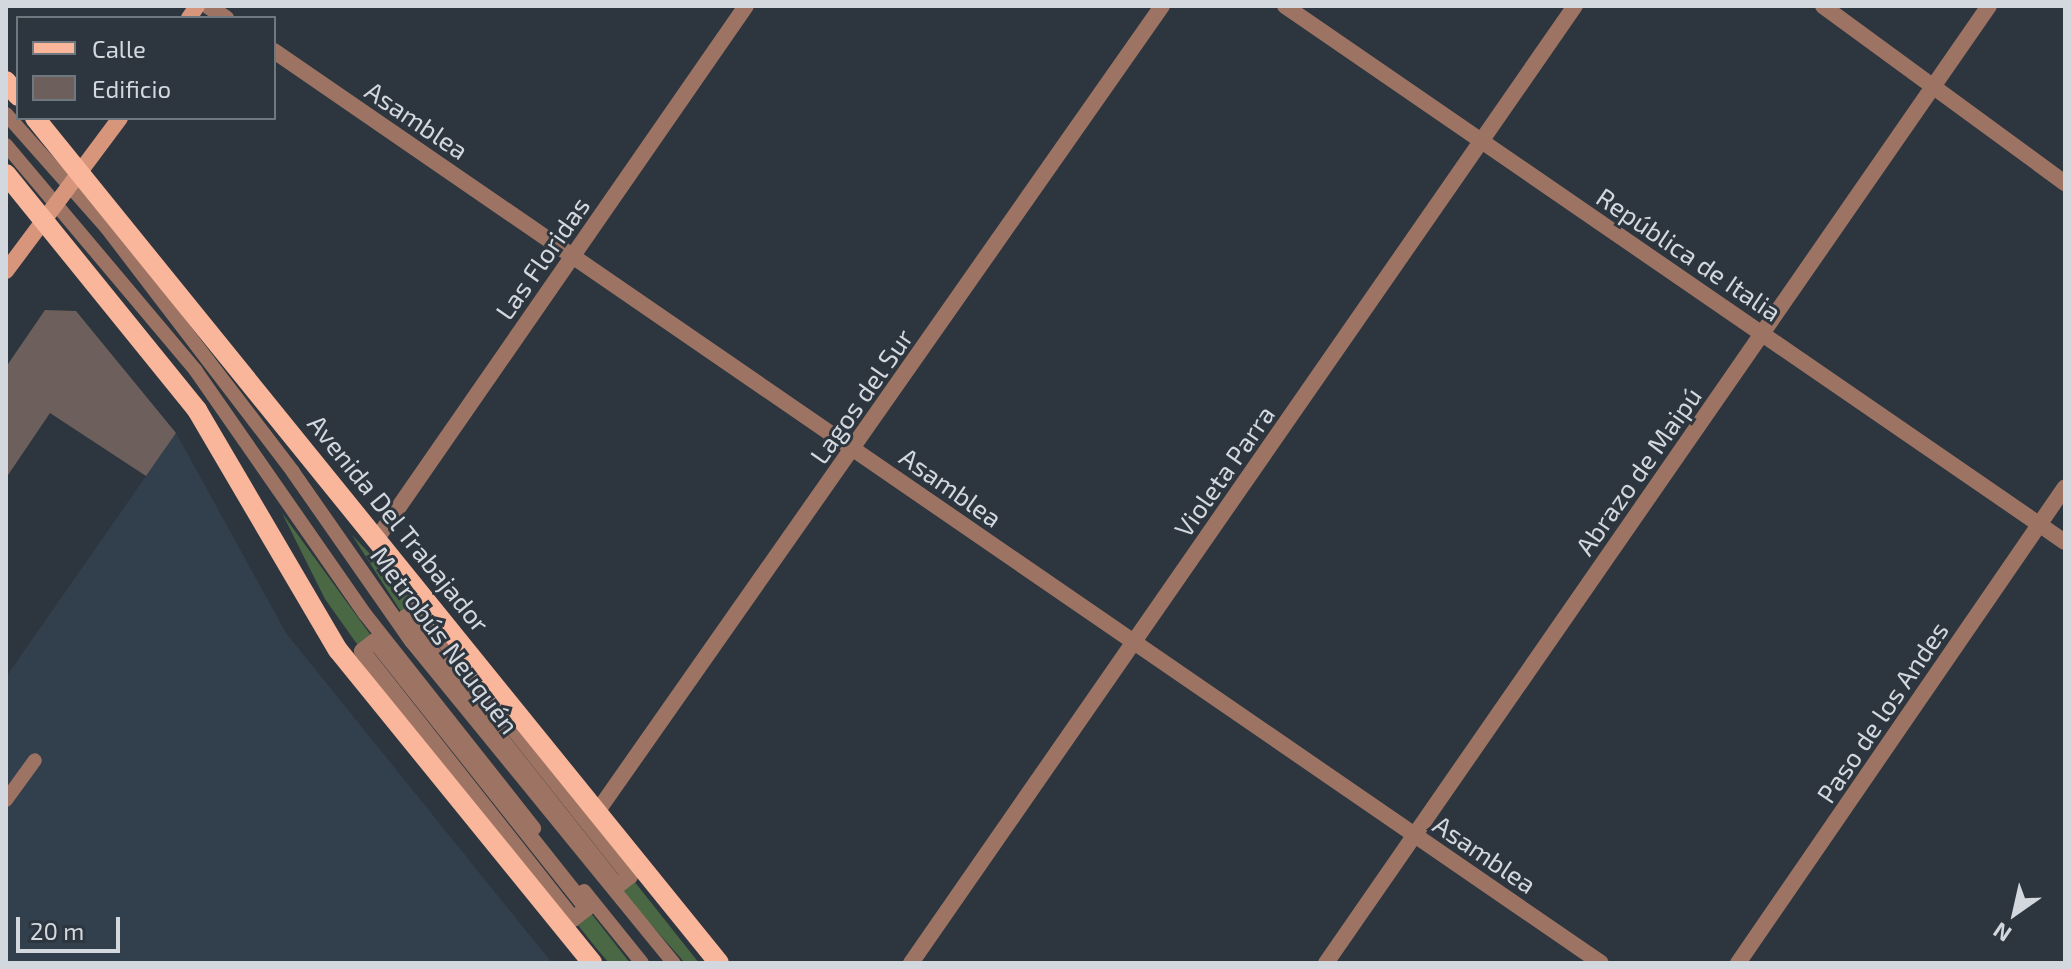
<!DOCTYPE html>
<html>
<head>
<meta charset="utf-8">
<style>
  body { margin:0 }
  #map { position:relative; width:2071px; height:969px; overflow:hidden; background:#2d363f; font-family:"Exo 2",sans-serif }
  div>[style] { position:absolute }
  .built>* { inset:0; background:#323f4d }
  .green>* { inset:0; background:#4a6843 }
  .building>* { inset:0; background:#6d5f5b }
  .service>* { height:14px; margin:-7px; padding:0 7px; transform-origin:7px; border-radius:7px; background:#9d7463 }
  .pedestrian>* { height:16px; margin:-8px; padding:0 8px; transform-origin:8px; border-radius:8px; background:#9d7463 }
  .minor>* { height:16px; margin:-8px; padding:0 8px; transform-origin:8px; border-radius:8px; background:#9d7463 }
  .tertiary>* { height:16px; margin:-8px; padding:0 8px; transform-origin:8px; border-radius:8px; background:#9d7463 }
  .secondary>* { height:16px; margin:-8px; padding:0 8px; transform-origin:8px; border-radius:8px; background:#d7967b }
  .primary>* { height:20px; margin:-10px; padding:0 10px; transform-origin:10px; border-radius:10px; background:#f9b69a }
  span { translate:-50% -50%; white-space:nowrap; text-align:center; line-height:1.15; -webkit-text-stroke:6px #2d363f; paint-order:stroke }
  .street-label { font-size:26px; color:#d3d8de }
  .frame { position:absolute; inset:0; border:8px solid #d3d8de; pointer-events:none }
  .legend { position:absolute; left:16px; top:16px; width:260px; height:104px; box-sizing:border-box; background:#2d363f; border:2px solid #6f777f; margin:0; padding:10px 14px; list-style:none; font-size:24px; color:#d3d8de }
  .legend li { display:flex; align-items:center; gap:16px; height:40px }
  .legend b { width:40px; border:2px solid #6f777f }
  .north { position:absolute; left:1975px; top:873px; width:80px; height:80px; -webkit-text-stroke:6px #2d363f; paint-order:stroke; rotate:214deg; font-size:22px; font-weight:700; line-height:32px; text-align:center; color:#d3d8de }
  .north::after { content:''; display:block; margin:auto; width:28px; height:36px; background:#d3d8de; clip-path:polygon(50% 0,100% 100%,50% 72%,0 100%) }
  .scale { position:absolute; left:16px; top:917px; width:104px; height:36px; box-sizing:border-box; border:4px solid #d3d8de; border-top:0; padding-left:10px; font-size:24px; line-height:28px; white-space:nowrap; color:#d3d8de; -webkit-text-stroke:6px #2d363f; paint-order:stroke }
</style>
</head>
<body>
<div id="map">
  <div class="built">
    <i style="clip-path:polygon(176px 433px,286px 633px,552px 963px,6px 963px,6px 677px)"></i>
  </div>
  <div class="green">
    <i style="clip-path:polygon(282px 513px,375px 641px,362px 651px,325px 599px)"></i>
    <i style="clip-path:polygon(352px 535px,391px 576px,418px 608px,405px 618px)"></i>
    <i style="clip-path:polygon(630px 876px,699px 963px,685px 963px,617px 886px)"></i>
    <i style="clip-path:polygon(587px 908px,630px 963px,609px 963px,597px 949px,573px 919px)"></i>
  </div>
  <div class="building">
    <i style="clip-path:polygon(45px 310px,76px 311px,176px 433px,146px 476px,50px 413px,6px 478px,6px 367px)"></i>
  </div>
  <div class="service">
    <i style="left:6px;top:114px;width:151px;rotate:48.5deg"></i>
    <i style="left:106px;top:227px;width:308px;rotate:52.6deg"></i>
    <i style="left:293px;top:472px;width:206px;rotate:55.1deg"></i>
    <i style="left:411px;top:641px;width:416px;rotate:50.8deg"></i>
    <i style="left:6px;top:145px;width:295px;rotate:49.9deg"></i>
    <i style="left:196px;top:371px;width:296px;rotate:55.2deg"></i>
    <i style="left:365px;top:614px;width:273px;rotate:51.7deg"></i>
    <i style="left:6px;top:800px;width:49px;rotate:-54.1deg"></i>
    <i style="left:584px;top:891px;width:92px;rotate:51.1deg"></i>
  </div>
  <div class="pedestrian">
    <i style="left:418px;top:608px;width:342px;rotate:51.7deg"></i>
    <i style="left:630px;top:876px;width:16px;rotate:142deg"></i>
    <i style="left:617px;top:886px;width:342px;rotate:-128.3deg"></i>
    <i style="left:405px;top:618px;width:16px;rotate:-38deg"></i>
    <i style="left:375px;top:641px;width:341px;rotate:51.6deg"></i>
    <i style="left:587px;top:908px;width:18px;rotate:142deg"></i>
    <i style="left:573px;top:919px;width:341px;rotate:-128.2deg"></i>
    <i style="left:362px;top:651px;width:16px;rotate:-38deg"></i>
  </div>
  <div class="minor">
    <i style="left:208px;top:6px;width:22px;rotate:34deg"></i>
    <i style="left:1823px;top:6px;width:300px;rotate:36.2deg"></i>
    <i style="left:274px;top:51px;width:1610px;rotate:34.5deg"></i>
    <i style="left:378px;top:537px;width:646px;rotate:-55.28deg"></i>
    <i style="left:597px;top:812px;width:984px;rotate:-54.97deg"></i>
    <i style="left:911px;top:963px;width:1165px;rotate:-55.25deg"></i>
    <i style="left:1326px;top:963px;width:1164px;rotate:-55.29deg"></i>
    <i style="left:1738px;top:963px;width:577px;rotate:-55.51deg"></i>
  </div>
  <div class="tertiary">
    <i style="left:1285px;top:6px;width:946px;rotate:34.5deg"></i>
  </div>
  <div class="secondary">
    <i style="left:189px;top:18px;width:14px;rotate:-56deg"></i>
    <i style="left:6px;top:271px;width:191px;rotate:-53.3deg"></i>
  </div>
  <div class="primary">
    <i style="left:6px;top:81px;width:19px;rotate:51deg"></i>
    <i style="left:35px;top:118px;width:1087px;rotate:51.01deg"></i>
    <i style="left:6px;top:174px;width:304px;rotate:51deg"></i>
    <i style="left:197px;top:410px;width:278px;rotate:59.6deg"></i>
    <i style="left:338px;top:650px;width:403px;rotate:50.9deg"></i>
  </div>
  <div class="street-label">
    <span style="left:417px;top:120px;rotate:34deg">Asamblea</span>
    <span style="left:1689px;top:254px;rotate:34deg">República de Italia</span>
    <span style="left:542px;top:258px;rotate:-55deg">Las Floridas</span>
    <span style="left:861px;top:396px;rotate:-55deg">Lagos del Sur</span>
    <span style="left:1224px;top:471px;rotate:-55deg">Violeta Parra</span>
    <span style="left:1638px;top:471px;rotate:-55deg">Abrazo de Maipú</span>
    <span style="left:951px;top:487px;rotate:35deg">Asamblea</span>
    <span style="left:399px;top:523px;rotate:51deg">Avenida Del Trabajador</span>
    <span style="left:445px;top:640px;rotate:53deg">Metrobús Neuquén</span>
    <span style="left:1882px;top:712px;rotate:-56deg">Paso de los Andes</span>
    <span style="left:1485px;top:854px;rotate:34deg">Asamblea</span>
  </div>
  <div class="frame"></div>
  <ul class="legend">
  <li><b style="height:10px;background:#f9b69a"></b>Calle</li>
  <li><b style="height:22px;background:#6d5f5b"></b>Edificio</li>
  </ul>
  <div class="north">N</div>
  <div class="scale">20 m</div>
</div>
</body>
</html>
